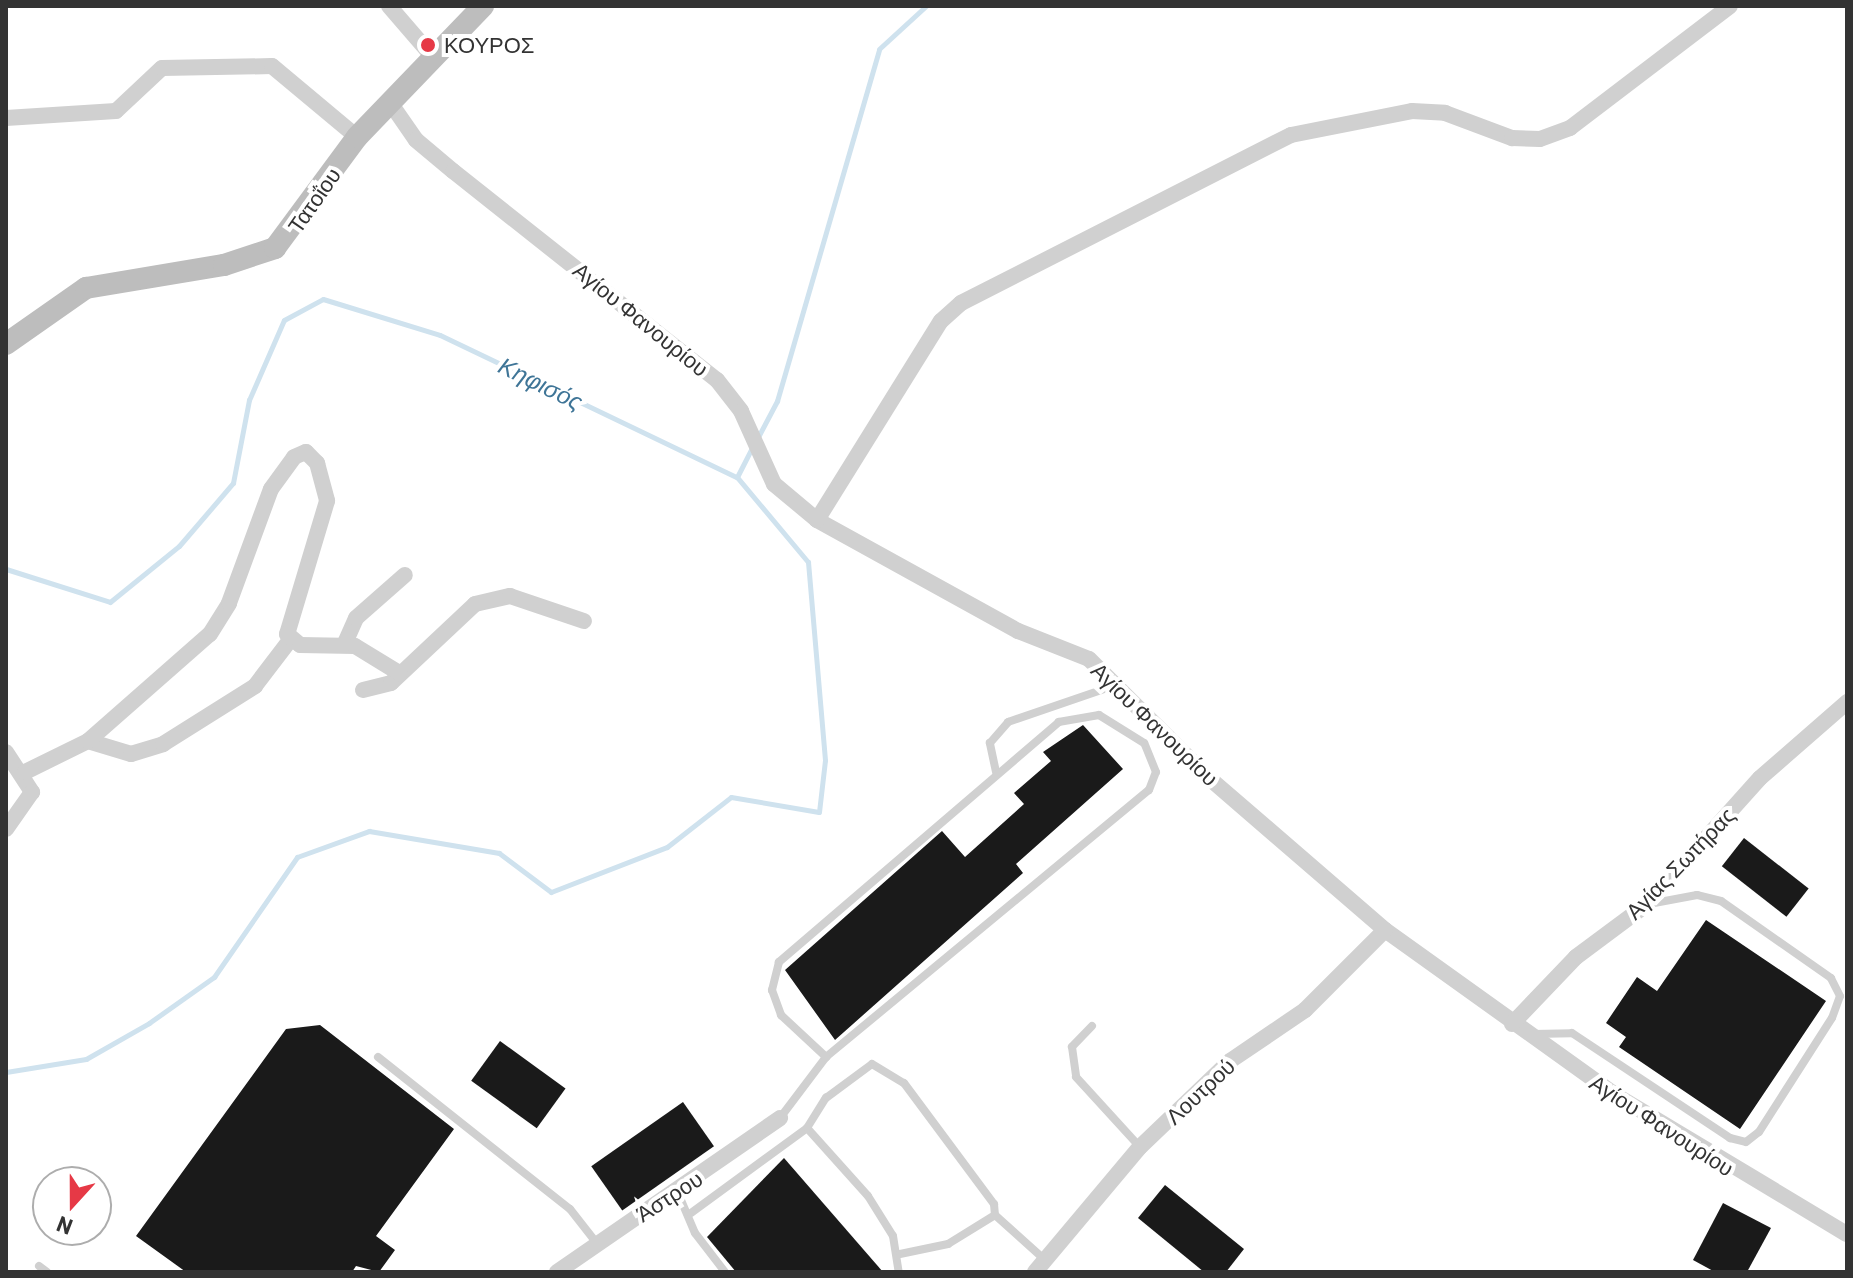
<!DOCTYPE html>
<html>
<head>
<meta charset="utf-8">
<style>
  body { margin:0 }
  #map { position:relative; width:1853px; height:1278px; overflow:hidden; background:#fff; font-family:Barlow,sans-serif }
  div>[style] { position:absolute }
  .stream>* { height:5px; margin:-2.5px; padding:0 2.5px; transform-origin:2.5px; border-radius:2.5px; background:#cfe2ee }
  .building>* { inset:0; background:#1a1a1a; transform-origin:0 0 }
  .lane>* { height:8px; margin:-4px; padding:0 4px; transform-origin:4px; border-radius:4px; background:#d0d0d0 }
  .street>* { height:16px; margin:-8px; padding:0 8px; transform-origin:8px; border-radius:8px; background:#d0d0d0 }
  .secondary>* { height:22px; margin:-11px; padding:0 11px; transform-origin:11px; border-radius:11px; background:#bdbdbd }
  .dots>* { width:22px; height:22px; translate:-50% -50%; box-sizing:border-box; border:4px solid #fff; border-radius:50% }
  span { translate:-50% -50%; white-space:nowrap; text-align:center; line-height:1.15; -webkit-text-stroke:8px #fff; paint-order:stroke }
  .poi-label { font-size:22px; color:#333 }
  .left { translate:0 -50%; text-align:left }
  .street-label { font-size:22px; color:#333 }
  .water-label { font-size:24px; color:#3f7597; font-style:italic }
  .frame { position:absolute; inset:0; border:8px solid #333; pointer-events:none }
  .north { position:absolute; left:32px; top:1166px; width:80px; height:80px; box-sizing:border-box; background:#fff; border:2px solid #adadad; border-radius:50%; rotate:201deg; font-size:22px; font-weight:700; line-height:32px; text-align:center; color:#333 }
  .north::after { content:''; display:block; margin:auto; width:28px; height:36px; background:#e63946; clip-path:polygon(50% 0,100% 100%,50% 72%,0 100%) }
</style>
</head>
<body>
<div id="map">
  <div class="stream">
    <i style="left:758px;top:437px;width:41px;rotate:-62.2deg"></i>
    <i style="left:777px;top:401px;width:366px;rotate:-73.8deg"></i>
    <i style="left:879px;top:49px;width:64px;rotate:-42.5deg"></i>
    <i style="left:6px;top:569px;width:109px;rotate:17.6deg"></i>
    <i style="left:110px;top:602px;width:89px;rotate:-39.1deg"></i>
    <i style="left:179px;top:546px;width:83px;rotate:-49.4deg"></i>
    <i style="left:233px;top:483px;width:85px;rotate:-79.1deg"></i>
    <i style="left:249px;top:400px;width:87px;rotate:-66.4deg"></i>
    <i style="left:284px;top:320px;width:44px;rotate:-28.3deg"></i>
    <i style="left:323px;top:299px;width:122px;rotate:17.1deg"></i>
    <i style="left:440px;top:335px;width:329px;rotate:25.6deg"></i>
    <i style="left:737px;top:477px;width:35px;rotate:-63deg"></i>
    <i style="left:6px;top:1072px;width:81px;rotate:-9.2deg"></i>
    <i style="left:86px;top:1059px;width:73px;rotate:-29.7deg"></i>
    <i style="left:149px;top:1023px;width:80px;rotate:-35.3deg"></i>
    <i style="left:214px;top:977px;width:146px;rotate:-55.3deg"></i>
    <i style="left:297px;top:857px;width:77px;rotate:-19.9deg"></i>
    <i style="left:369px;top:831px;width:132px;rotate:9.6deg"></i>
    <i style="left:499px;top:853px;width:65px;rotate:36.9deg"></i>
    <i style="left:551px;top:892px;width:124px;rotate:-21.2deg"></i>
    <i style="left:667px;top:847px;width:81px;rotate:-38deg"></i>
    <i style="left:731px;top:797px;width:89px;rotate:9.7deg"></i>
    <i style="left:819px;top:812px;width:52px;rotate:-83.4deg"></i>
    <i style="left:825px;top:760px;width:199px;rotate:-94.9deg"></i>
    <i style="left:808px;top:562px;width:111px;rotate:-129.9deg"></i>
  </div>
  <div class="building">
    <i style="clip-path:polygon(1083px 725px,1123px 769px,1016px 864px,1023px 873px,835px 1040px,785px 970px,942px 831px,965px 857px,1024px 804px,1014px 793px,1051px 761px,1043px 752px)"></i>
    <i style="left:1744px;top:838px;width:82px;height:36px;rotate:38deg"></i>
    <i style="clip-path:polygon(1706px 920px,1826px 1001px,1740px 1129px,1619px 1047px,1626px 1037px,1606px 1023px,1637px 977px,1657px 991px)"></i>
    <i style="clip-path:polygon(320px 1025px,454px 1129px,376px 1236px,395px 1250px,379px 1272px,356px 1266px,352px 1272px,186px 1272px,136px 1236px,286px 1029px)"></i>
    <i style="left:500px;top:1041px;width:81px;height:49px;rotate:36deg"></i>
    <i style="left:683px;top:1102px;width:54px;height:112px;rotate:55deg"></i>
    <i style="clip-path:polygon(784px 1158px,883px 1272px,736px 1272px,707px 1237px)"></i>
    <i style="clip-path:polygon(1165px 1185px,1244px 1249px,1226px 1272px,1204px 1272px,1138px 1218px)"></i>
    <i style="clip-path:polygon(1723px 1203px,1771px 1228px,1747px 1272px,1715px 1272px,1693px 1260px)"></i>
  </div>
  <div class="lane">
    <i style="left:996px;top:772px;width:30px;rotate:-102deg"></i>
    <i style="left:990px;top:743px;width:28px;rotate:-49deg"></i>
    <i style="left:1008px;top:722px;width:111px;rotate:-18.9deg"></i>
    <i style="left:1092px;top:1026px;width:29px;rotate:134deg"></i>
    <i style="left:1072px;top:1047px;width:30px;rotate:82deg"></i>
    <i style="left:1076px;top:1077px;width:95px;rotate:47.6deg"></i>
    <i style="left:1533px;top:1034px;width:39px;rotate:-1deg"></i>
    <i style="left:1572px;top:1033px;width:190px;rotate:33.6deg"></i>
    <i style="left:1730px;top:1138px;width:16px;rotate:14deg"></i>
    <i style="left:1746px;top:1142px;width:16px;rotate:-38deg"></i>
    <i style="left:1759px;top:1132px;width:135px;rotate:-57.4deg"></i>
    <i style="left:1832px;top:1018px;width:23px;rotate:-70deg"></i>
    <i style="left:1840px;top:996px;width:20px;rotate:-117deg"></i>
    <i style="left:1831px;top:978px;width:134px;rotate:-145deg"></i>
    <i style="left:1721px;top:901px;width:25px;rotate:-166deg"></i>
    <i style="left:1697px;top:895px;width:49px;rotate:169.4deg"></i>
    <i style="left:378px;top:1057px;width:245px;rotate:38.4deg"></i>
    <i style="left:570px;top:1209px;width:41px;rotate:52deg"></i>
    <i style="left:780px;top:1118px;width:76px;rotate:-53deg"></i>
    <i style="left:826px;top:1057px;width:419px;rotate:-39.6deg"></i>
    <i style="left:1149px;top:790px;width:19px;rotate:-69deg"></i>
    <i style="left:1156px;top:772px;width:31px;rotate:-112deg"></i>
    <i style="left:1144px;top:743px;width:53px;rotate:-148.1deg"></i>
    <i style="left:1099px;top:715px;width:41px;rotate:170.1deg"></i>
    <i style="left:1059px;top:722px;width:369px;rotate:139.4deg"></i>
    <i style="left:779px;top:962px;width:29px;rotate:104deg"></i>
    <i style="left:772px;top:990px;width:27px;rotate:70deg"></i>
    <i style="left:781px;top:1015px;width:62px;rotate:43deg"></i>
    <i style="left:807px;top:1128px;width:91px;rotate:48.1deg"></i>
    <i style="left:868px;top:1196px;width:47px;rotate:58deg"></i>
    <i style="left:893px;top:1236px;width:36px;rotate:81deg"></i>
    <i style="left:678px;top:1193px;width:43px;rotate:67deg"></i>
    <i style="left:695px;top:1233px;width:49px;rotate:52.4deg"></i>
    <i style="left:691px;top:1213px;width:144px;rotate:-36.2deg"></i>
    <i style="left:807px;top:1128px;width:36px;rotate:-58deg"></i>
    <i style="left:826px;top:1098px;width:57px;rotate:-36.5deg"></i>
    <i style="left:872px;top:1064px;width:37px;rotate:31deg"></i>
    <i style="left:904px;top:1083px;width:151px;rotate:53.4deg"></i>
    <i style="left:994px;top:1204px;width:11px;rotate:85deg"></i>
    <i style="left:995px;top:1215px;width:55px;rotate:148.3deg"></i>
    <i style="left:948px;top:1244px;width:49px;rotate:168.2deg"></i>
    <i style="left:995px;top:1215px;width:67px;rotate:42deg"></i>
    <i style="left:39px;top:1266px;width:10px;rotate:37deg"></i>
  </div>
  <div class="street">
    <i style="left:389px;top:6px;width:67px;rotate:49.2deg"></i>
    <i style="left:389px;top:101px;width:47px;rotate:55.3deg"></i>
    <i style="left:416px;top:140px;width:48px;rotate:40deg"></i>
    <i style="left:453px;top:171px;width:337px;rotate:38.4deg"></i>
    <i style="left:717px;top:380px;width:39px;rotate:52deg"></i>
    <i style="left:741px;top:411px;width:80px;rotate:65.7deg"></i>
    <i style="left:774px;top:484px;width:56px;rotate:39.9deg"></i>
    <i style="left:817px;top:520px;width:230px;rotate:28.9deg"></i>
    <i style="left:1018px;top:631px;width:76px;rotate:21.5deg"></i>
    <i style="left:1089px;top:659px;width:169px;rotate:44.8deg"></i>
    <i style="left:1209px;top:778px;width:233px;rotate:40.8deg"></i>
    <i style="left:1385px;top:930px;width:285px;rotate:35.6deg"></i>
    <i style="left:1617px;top:1096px;width:268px;rotate:31deg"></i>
    <i style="left:6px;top:118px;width:110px;rotate:-3.6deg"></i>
    <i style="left:116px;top:111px;width:63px;rotate:-43.1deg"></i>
    <i style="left:162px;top:68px;width:110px;rotate:-1deg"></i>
    <i style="left:272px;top:66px;width:111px;rotate:39.9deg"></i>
    <i style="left:817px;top:520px;width:234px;rotate:-58.1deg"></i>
    <i style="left:941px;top:321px;width:27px;rotate:-42deg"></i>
    <i style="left:961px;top:303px;width:370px;rotate:-27deg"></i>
    <i style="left:1291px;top:135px;width:123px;rotate:-11.2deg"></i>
    <i style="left:1412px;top:111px;width:33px;rotate:3deg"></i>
    <i style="left:1445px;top:113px;width:72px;rotate:20.5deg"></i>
    <i style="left:1512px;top:138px;width:28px;rotate:2deg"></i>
    <i style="left:1540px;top:139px;width:32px;rotate:-20deg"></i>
    <i style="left:1570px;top:128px;width:201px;rotate:-37.3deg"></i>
    <i style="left:345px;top:643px;width:27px;rotate:-66deg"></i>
    <i style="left:356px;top:618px;width:65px;rotate:-41.3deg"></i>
    <i style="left:363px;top:690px;width:29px;rotate:-14deg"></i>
    <i style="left:391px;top:683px;width:115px;rotate:-43.2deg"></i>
    <i style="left:475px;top:604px;width:36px;rotate:-13deg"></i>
    <i style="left:510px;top:596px;width:78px;rotate:18.7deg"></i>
    <i style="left:88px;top:741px;width:45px;rotate:16.8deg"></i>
    <i style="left:131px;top:754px;width:34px;rotate:-17deg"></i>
    <i style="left:163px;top:744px;width:109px;rotate:-32.2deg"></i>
    <i style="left:255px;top:686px;width:58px;rotate:-52.7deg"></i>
    <i style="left:6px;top:752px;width:48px;rotate:57deg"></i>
    <i style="left:32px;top:792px;width:45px;rotate:125.1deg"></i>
    <i style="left:25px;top:772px;width:70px;rotate:-26.2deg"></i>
    <i style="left:88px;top:741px;width:162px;rotate:-41.3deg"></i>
    <i style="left:210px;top:634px;width:36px;rotate:-58deg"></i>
    <i style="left:229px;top:603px;width:121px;rotate:-69.8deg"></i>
    <i style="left:271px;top:489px;width:39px;rotate:-54deg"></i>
    <i style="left:294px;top:457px;width:13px;rotate:-23deg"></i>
    <i style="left:306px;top:452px;width:16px;rotate:45deg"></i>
    <i style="left:317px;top:463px;width:39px;rotate:75deg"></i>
    <i style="left:327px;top:501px;width:139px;rotate:106.7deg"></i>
    <i style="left:287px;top:634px;width:17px;rotate:40deg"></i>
    <i style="left:300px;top:645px;width:55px;rotate:1deg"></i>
    <i style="left:355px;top:646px;width:52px;rotate:31.5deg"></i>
    <i style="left:1512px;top:1024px;width:93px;rotate:-46.3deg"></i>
    <i style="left:1576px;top:957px;width:89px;rotate:-36.7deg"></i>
    <i style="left:1647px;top:904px;width:169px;rotate:-48.1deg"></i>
    <i style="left:1760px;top:778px;width:116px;rotate:-41.1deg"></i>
    <i style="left:557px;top:1272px;width:271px;rotate:-34.6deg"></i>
    <i style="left:1035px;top:1272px;width:163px;rotate:-50deg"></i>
    <i style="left:1140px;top:1147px;width:124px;rotate:-43.7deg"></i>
    <i style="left:1230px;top:1061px;width:91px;rotate:-34.2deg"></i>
    <i style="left:1305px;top:1010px;width:113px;rotate:-45deg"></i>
  </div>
  <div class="secondary">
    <i style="left:6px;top:344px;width:98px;rotate:-35deg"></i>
    <i style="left:86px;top:288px;width:140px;rotate:-9.5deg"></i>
    <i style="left:224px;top:265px;width:54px;rotate:-18.4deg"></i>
    <i style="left:275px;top:248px;width:138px;rotate:-53.5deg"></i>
    <i style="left:357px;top:137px;width:182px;rotate:-46.1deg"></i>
  </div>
  <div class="dots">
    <i style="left:428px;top:45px;background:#e63946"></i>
  </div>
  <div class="poi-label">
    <span class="left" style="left:444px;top:45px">ΚΟΥΡΟΣ</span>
  </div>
  <div class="street-label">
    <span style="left:314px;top:200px;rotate:-55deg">Τατοΐου</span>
    <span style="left:641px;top:319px;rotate:39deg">Αγίου Φανουρίου</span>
    <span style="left:1155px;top:724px;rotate:44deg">Αγίου Φανουρίου</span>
    <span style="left:1680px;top:863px;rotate:-46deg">Αγίας Σωτήρας</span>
    <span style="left:1200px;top:1091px;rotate:-43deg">Λουτρού</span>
    <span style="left:1662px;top:1125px;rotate:33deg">Αγίου Φανουρίου</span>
    <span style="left:669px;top:1196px;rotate:-33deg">Άστρου</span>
  </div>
  <div class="water-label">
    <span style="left:541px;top:383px;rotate:26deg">Κηφισός</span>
  </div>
  <div class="frame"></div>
  <div class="north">N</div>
</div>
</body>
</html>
